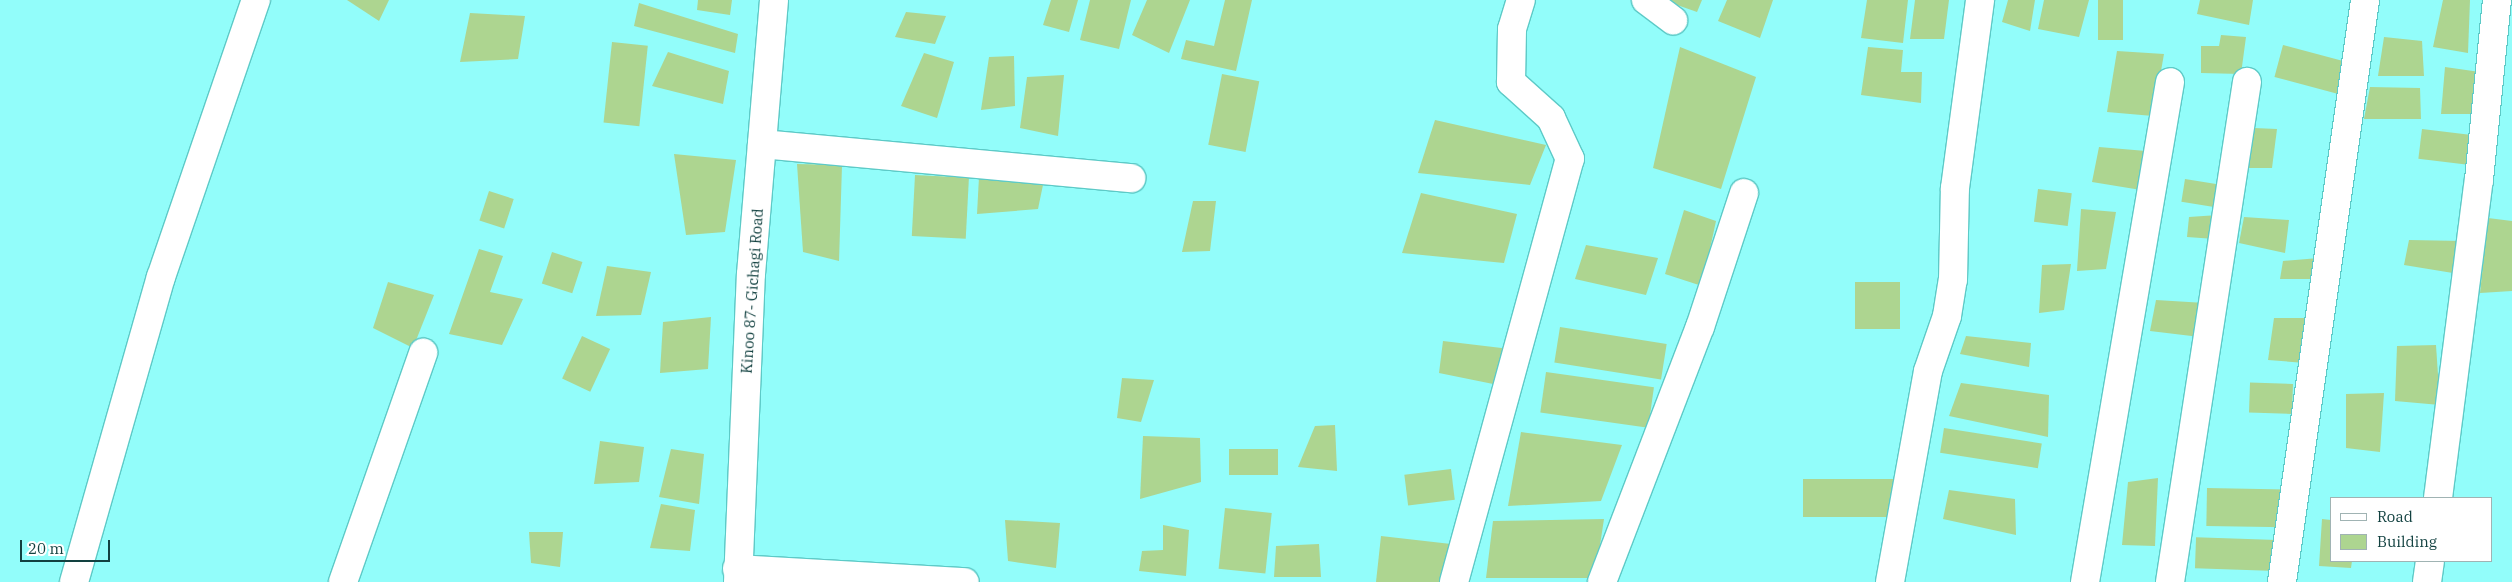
<!DOCTYPE html>
<html>
<head>
<meta charset="utf-8">
<style>
  body { margin:0 }
  #map { position:relative; width:2512px; height:582px; overflow:hidden; background:#92fdfa; font-family:"IBM Plex Serif",serif }
  div>[style] { position:absolute }
  .building>* { inset:0; background:#add590; transform-origin:0 0 }
  .roads { filter:drop-shadow(1px 0 #5dcac7) drop-shadow(-1px 0 #5dcac7) drop-shadow(0 1px #5dcac7) drop-shadow(0 -1px #5dcac7) }
  .minor>* { height:28px; margin:-14px; padding:0 14px; transform-origin:14px; border-radius:14px; background:#fff }
  span { translate:-50% -50%; white-space:nowrap; text-align:center; line-height:1.15; -webkit-text-stroke:4.5px #fff; paint-order:stroke }
  .street-label { font-size:15px; color:#124140 }
  .legend { position:absolute; left:2330px; top:497px; width:162px; height:65px; box-sizing:border-box; background:#fff; border:1px solid #a0b3b3; margin:0; padding:6px 9px; list-style:none; font-size:15px; color:#124140 }
  .legend li { display:flex; align-items:center; gap:10px; height:25px }
  .legend b { width:25px; border:1px solid #a0b3b3 }
  .scale { position:absolute; left:20px; top:540px; width:90px; height:22px; box-sizing:border-box; border:2px solid #124140; border-top:0; padding-left:6px; font-size:15px; line-height:18px; white-space:nowrap; color:#124140; -webkit-text-stroke:4px #fff; paint-order:stroke }
</style>
</head>
<body>
<div id="map">
  <div class="building">
    <i style="clip-path:polygon(347px 0,389px 0,379px 21px)"></i>
    <i style="clip-path:polygon(698px 0,732px 0,730px 15px,697px 10px)"></i>
    <i style="clip-path:polygon(1051px 0,1078px 0,1069px 32px,1043px 25px)"></i>
    <i style="clip-path:polygon(1090px 0,1131px 0,1119px 49px,1080px 40px)"></i>
    <i style="clip-path:polygon(1147px 0,1190px 0,1169px 53px,1132px 35px)"></i>
    <i style="clip-path:polygon(1225px 0,1252px 0,1236px 71px,1181px 59px,1186px 40px,1214px 46px)"></i>
    <i style="clip-path:polygon(1663px 0,1702px 0,1697px 12px)"></i>
    <i style="clip-path:polygon(1727px 0,1773px 0,1760px 38px,1718px 21px)"></i>
    <i style="clip-path:polygon(1867px 0,1908px 0,1903px 43px,1861px 38px)"></i>
    <i style="clip-path:polygon(1915px 0,1949px 0,1944px 39px,1910px 39px)"></i>
    <i style="clip-path:polygon(2008px 0,2035px 0,2030px 31px,2002px 22px)"></i>
    <i style="clip-path:polygon(2044px 0,2089px 0,2079px 37px,2038px 29px)"></i>
    <i style="left:2098px;top:0;width:25px;height:40px"></i>
    <i style="clip-path:polygon(2200px 0,2253px 0,2249px 25px,2197px 14px)"></i>
    <i style="clip-path:polygon(2443px 0,2470px 0,2468px 53px,2433px 47px)"></i>
    <i style="clip-path:polygon(639px 3px,738px 34px,735px 53px,634px 26px)"></i>
    <i style="clip-path:polygon(906px 12px,946px 16px,935px 44px,895px 37px)"></i>
    <i style="clip-path:polygon(470px 13px,525px 16px,518px 59px,460px 62px)"></i>
    <i style="clip-path:polygon(2221px 35px,2246px 37px,2241px 74px,2201px 73px,2201px 46px,2219px 46px)"></i>
    <i style="clip-path:polygon(2384px 37px,2422px 41px,2424px 76px,2378px 76px)"></i>
    <i style="left:612px;top:42px;width:36px;height:81px;rotate:6deg"></i>
    <i style="left:2283px;top:45px;width:67px;height:33px;rotate:15deg"></i>
    <i style="clip-path:polygon(1680px 47px,1756px 77px,1721px 189px,1653px 168px)"></i>
    <i style="clip-path:polygon(1868px 47px,1903px 50px,1901px 72px,1922px 72px,1921px 103px,1861px 95px)"></i>
    <i style="clip-path:polygon(2117px 51px,2164px 54px,2153px 116px,2107px 112px)"></i>
    <i style="clip-path:polygon(668px 52px,729px 71px,723px 104px,652px 86px)"></i>
    <i style="clip-path:polygon(924px 53px,954px 62px,937px 118px,901px 106px)"></i>
    <i style="clip-path:polygon(1014px 56px,1015px 106px,981px 110px,989px 57px)"></i>
    <i style="clip-path:polygon(2445px 67px,2480px 72px,2478px 114px,2441px 114px)"></i>
    <i style="left:1222px;top:74px;width:38px;height:72px;rotate:11deg"></i>
    <i style="clip-path:polygon(1064px 75px,1058px 136px,1020px 128px,1027px 77px)"></i>
    <i style="clip-path:polygon(2370px 87px,2420px 88px,2421px 119px,2364px 119px)"></i>
    <i style="clip-path:polygon(1435px 120px,1546px 145px,1530px 185px,1418px 173px)"></i>
    <i style="clip-path:polygon(2254px 128px,2277px 129px,2272px 168px,2248px 168px)"></i>
    <i style="left:2422px;top:129px;width:50px;height:30px;rotate:7deg"></i>
    <i style="clip-path:polygon(2099px 147px,2146px 151px,2141px 190px,2092px 182px)"></i>
    <i style="clip-path:polygon(674px 154px,736px 160px,725px 232px,686px 235px)"></i>
    <i style="clip-path:polygon(797px 164px,842px 165px,839px 261px,803px 252px)"></i>
    <i style="left:915px;top:175px;width:54px;height:61px;rotate:3deg"></i>
    <i style="clip-path:polygon(979px 177px,1044px 180px,1038px 209px,977px 214px)"></i>
    <i style="left:2185px;top:179px;width:33px;height:23px;rotate:9deg"></i>
    <i style="left:2038px;top:189px;width:34px;height:33px;rotate:7deg"></i>
    <i style="left:489px;top:191px;width:26px;height:31px;rotate:18deg"></i>
    <i style="clip-path:polygon(1421px 193px,1517px 214px,1504px 263px,1402px 253px)"></i>
    <i style="clip-path:polygon(1193px 201px,1216px 201px,1210px 251px,1182px 252px)"></i>
    <i style="clip-path:polygon(2081px 209px,2116px 212px,2106px 269px,2077px 271px)"></i>
    <i style="clip-path:polygon(1684px 210px,1716px 221px,1702px 286px,1665px 274px)"></i>
    <i style="clip-path:polygon(2218px 215px,2215px 239px,2187px 237px,2189px 217px)"></i>
    <i style="clip-path:polygon(2244px 217px,2289px 220px,2285px 253px,2239px 243px)"></i>
    <i style="clip-path:polygon(2488px 218px,2512px 221px,2512px 291px,2480px 293px)"></i>
    <i style="clip-path:polygon(2409px 240px,2463px 241px,2459px 274px,2404px 265px)"></i>
    <i style="clip-path:polygon(1586px 245px,1658px 258px,1646px 295px,1575px 279px)"></i>
    <i style="clip-path:polygon(479px 249px,503px 256px,490px 292px,523px 299px,502px 345px,449px 334px)"></i>
    <i style="left:552px;top:252px;width:32px;height:33px;rotate:18deg"></i>
    <i style="clip-path:polygon(2319px 258px,2316px 279px,2280px 279px,2283px 261px)"></i>
    <i style="clip-path:polygon(2071px 264px,2064px 310px,2039px 313px,2042px 265px)"></i>
    <i style="clip-path:polygon(607px 266px,651px 272px,641px 315px,596px 316px)"></i>
    <i style="clip-path:polygon(388px 282px,434px 295px,413px 348px,373px 328px)"></i>
    <i style="left:1855px;top:282px;width:45px;height:47px"></i>
    <i style="clip-path:polygon(2156px 300px,2205px 303px,2200px 337px,2150px 331px)"></i>
    <i style="clip-path:polygon(711px 317px,708px 369px,660px 373px,663px 322px)"></i>
    <i style="clip-path:polygon(2274px 318px,2308px 318px,2305px 363px,2268px 360px)"></i>
    <i style="left:1560px;top:327px;width:108px;height:36px;rotate:9deg"></i>
    <i style="left:582px;top:336px;width:31px;height:47px;rotate:25deg"></i>
    <i style="clip-path:polygon(1966px 336px,2031px 343px,2029px 367px,1960px 354px)"></i>
    <i style="clip-path:polygon(1443px 341px,1510px 349px,1503px 386px,1439px 373px)"></i>
    <i style="clip-path:polygon(2436px 345px,2440px 405px,2395px 401px,2397px 346px)"></i>
    <i style="left:1546px;top:372px;width:109px;height:41px;rotate:8deg"></i>
    <i style="clip-path:polygon(1122px 378px,1154px 380px,1141px 422px,1117px 418px)"></i>
    <i style="clip-path:polygon(1961px 383px,2049px 395px,2048px 437px,1949px 416px)"></i>
    <i style="left:2293px;top:384px;width:30px;height:43px;rotate:92deg"></i>
    <i style="clip-path:polygon(2384px 393px,2380px 452px,2346px 448px,2346px 394px)"></i>
    <i style="clip-path:polygon(1335px 425px,1337px 471px,1298px 467px,1315px 426px)"></i>
    <i style="left:1944px;top:428px;width:99px;height:25px;rotate:9deg"></i>
    <i style="clip-path:polygon(1521px 432px,1622px 445px,1601px 501px,1508px 506px)"></i>
    <i style="clip-path:polygon(1143px 436px,1200px 438px,1201px 482px,1140px 499px)"></i>
    <i style="clip-path:polygon(600px 441px,644px 447px,639px 482px,594px 484px)"></i>
    <i style="clip-path:polygon(671px 449px,704px 454px,699px 504px,659px 497px)"></i>
    <i style="left:1229px;top:449px;width:49px;height:26px"></i>
    <i style="left:1451px;top:469px;width:31px;height:47px;rotate:83deg"></i>
    <i style="clip-path:polygon(2158px 478px,2155px 546px,2122px 545px,2128px 482px)"></i>
    <i style="left:1893px;top:479px;width:38px;height:90px;rotate:90deg"></i>
    <i style="left:2207px;top:488px;width:79px;height:38px;rotate:1deg"></i>
    <i style="clip-path:polygon(1949px 490px,2015px 499px,2016px 535px,1943px 519px)"></i>
    <i style="clip-path:polygon(661px 504px,695px 510px,690px 551px,650px 548px)"></i>
    <i style="left:1225px;top:508px;width:47px;height:61px;rotate:6deg"></i>
    <i style="clip-path:polygon(1604px 519px,1595px 578px,1486px 578px,1493px 521px)"></i>
    <i style="clip-path:polygon(2322px 519px,2331px 520px,2331px 561px,2352px 561px,2351px 568px,2319px 566px)"></i>
    <i style="clip-path:polygon(1005px 520px,1060px 523px,1056px 568px,1008px 561px)"></i>
    <i style="clip-path:polygon(1163px 525px,1189px 530px,1186px 576px,1139px 571px,1142px 551px,1163px 550px)"></i>
    <i style="clip-path:polygon(529px 532px,563px 532px,560px 567px,531px 563px)"></i>
    <i style="clip-path:polygon(1381px 536px,1451px 544px,1442px 582px,1376px 582px)"></i>
    <i style="left:2277px;top:540px;width:31px;height:81px;rotate:92deg"></i>
    <i style="clip-path:polygon(1319px 544px,1321px 577px,1274px 577px,1276px 546px)"></i>
  </div>
  <div class="roads">
    <div class="minor">
      <i style="left:1646px;top:0;width:34px;rotate:37deg"></i>
      <i style="left:762px;top:144px;width:371px;rotate:5.3deg"></i>
      <i style="left:2438px;top:498px;width:321px;rotate:-82.7deg"></i>
      <i style="left:2479px;top:180px;width:181px;rotate:-84.3deg"></i>
      <i style="left:737px;top:569px;width:228px;rotate:3.3deg"></i>
      <i style="left:74px;top:582px;width:317px;rotate:-74.1deg"></i>
      <i style="left:161px;top:277px;width:293px;rotate:-71.1deg"></i>
      <i style="left:343px;top:582px;width:243px;rotate:-70.7deg"></i>
      <i style="left:738px;top:582px;width:308px;rotate:-87.6deg"></i>
      <i style="left:751px;top:274px;width:275px;rotate:-85.2deg"></i>
      <i style="left:1454px;top:582px;width:439px;rotate:-74.7deg"></i>
      <i style="left:1570px;top:159px;width:45px;rotate:-114.9deg"></i>
      <i style="left:1551px;top:118px;width:54px;rotate:-138deg"></i>
      <i style="left:1511px;top:82px;width:53px;rotate:-88.9deg"></i>
      <i style="left:1512px;top:29px;width:30px;rotate:-73deg"></i>
      <i style="left:1602px;top:582px;width:273px;rotate:-69deg"></i>
      <i style="left:1700px;top:327px;width:141px;rotate:-71.8deg"></i>
      <i style="left:1890px;top:582px;width:214px;rotate:-79.8deg"></i>
      <i style="left:1928px;top:371px;width:58px;rotate:-70.9deg"></i>
      <i style="left:1947px;top:316px;width:36px;rotate:-81deg"></i>
      <i style="left:1953px;top:280px;width:92px;rotate:-88.8deg"></i>
      <i style="left:1955px;top:188px;width:190px;rotate:-82.4deg"></i>
      <i style="left:2085px;top:582px;width:507px;rotate:-80.35deg"></i>
      <i style="left:2170px;top:582px;width:506px;rotate:-81.25deg"></i>
      <i style="left:2282px;top:582px;width:588px;rotate:-81.88deg"></i>
      <i style="left:2427px;top:582px;width:21px;rotate:-82deg"></i>
    </div>
  </div>
  <div class="street-label">
    <span style="left:752px;top:291px;rotate:-86deg">Kinoo 87- Gichagi Road</span>
  </div>
  <ul class="legend">
  <li><b style="height:6px;background:#fff"></b>Road</li>
  <li><b style="height:14px;background:#add590"></b>Building</li>
  </ul>
  <div class="scale">20 m</div>
</div>
</body>
</html>
